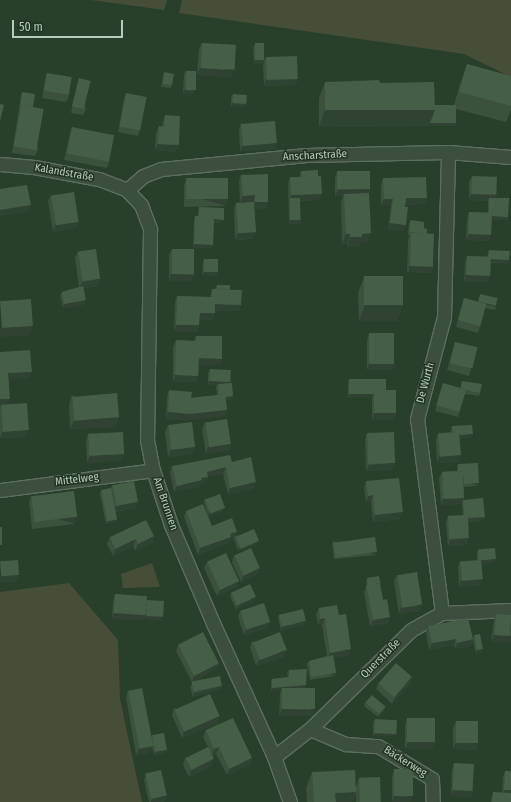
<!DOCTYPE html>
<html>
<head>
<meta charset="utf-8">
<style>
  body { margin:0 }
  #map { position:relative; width:511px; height:802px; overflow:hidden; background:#283f29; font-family:"Fira Sans Condensed",sans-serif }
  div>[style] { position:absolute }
  .green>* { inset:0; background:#464e37 }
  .roads { filter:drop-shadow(1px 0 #5d6f5e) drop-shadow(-1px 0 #5d6f5e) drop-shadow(0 1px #5d6f5e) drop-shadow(0 -1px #5d6f5e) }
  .street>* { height:13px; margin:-6.5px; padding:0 6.5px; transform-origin:6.5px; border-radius:6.5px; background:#3c4f3d }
  .wall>* { inset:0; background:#3b513c }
  .shaded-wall>* { inset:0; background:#304231; transform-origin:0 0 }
  .building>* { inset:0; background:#455e46; transform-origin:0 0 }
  span { translate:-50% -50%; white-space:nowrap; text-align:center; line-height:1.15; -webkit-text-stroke:3px #213422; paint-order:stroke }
  .street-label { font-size:11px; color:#b9c9ba }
  .scale { position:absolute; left:12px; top:20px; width:111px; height:18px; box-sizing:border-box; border:2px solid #b9c9ba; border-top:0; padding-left:5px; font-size:12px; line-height:14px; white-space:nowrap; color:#b9c9ba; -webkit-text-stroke:3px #213422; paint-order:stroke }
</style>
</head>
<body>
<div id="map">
  <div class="green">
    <i style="clip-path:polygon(91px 0,167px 0,164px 10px)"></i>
    <i style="clip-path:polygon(182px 0,511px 0,511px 77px,464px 54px,179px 13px)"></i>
    <i style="clip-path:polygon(152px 563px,160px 587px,123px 588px,121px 574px)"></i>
    <i style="clip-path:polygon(69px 583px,118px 640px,120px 699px,142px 802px,0 802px,0 592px)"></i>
  </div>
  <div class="roads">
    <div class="street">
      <i style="left:0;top:164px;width:34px;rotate:5deg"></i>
      <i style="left:34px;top:167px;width:66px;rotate:10.5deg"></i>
      <i style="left:99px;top:179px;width:30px;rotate:21deg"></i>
      <i style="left:127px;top:190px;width:21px;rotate:47deg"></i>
      <i style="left:141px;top:205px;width:26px;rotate:69deg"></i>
      <i style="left:150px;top:229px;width:211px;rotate:90.8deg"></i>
      <i style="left:147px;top:440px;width:31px;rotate:79deg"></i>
      <i style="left:153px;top:470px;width:58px;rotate:71.9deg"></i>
      <i style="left:171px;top:525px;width:107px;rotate:66.8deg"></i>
      <i style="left:213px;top:623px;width:147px;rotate:65.5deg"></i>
      <i style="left:274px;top:757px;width:48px;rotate:70.4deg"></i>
      <i style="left:127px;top:190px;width:21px;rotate:-41deg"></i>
      <i style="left:143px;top:176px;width:19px;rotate:-21deg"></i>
      <i style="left:161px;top:169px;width:146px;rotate:-5.5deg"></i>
      <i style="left:306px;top:155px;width:142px;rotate:-1.2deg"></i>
      <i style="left:448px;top:152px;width:63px;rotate:4.5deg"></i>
      <i style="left:0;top:490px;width:154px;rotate:-7.4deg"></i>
      <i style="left:442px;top:613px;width:196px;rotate:-97.3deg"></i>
      <i style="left:417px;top:419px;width:106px;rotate:-75.2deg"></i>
      <i style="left:444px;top:317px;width:165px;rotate:-88.6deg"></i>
      <i style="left:310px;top:729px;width:39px;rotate:23deg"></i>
      <i style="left:346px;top:744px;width:32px;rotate:4deg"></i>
      <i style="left:378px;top:746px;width:63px;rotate:31.4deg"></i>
      <i style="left:432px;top:779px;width:23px;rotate:88deg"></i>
      <i style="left:274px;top:757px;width:46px;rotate:-37.9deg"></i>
      <i style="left:310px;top:729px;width:141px;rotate:-44.4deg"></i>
      <i style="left:411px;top:630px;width:35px;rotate:-29deg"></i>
      <i style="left:442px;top:613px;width:69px;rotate:-2.5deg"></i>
    </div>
  </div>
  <div class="wall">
    <i style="clip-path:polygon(202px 43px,231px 77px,197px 75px,199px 49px)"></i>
    <i style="clip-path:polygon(255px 44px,263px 63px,254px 64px,253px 47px)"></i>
    <i style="clip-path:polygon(266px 57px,298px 79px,295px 85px,264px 86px,263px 63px)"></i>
    <i style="clip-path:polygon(467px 64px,511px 76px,511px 110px,506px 122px,456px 109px,455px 126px,429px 126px,319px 127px,319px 98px,325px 82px,380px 83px,435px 105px,454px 105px,461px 81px)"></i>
    <i style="clip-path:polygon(186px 71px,194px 91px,193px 94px,183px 94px,184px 74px)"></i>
    <i style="clip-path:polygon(164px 72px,172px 85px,171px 88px,161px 87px)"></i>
    <i style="clip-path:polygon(47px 73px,69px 96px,66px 102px,42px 98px,45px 79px)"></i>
    <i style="clip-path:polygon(79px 78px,86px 109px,83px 115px,71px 113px,77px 85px)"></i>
    <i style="clip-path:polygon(22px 92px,33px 107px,38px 150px,35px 156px,12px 153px,21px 96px)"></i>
    <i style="clip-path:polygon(126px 93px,140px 130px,138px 136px,118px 132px,124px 99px)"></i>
    <i style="clip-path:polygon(233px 94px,245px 107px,231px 106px,231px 98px)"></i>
    <i style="clip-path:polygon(165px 115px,176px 152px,155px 150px,156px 133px,159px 126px,162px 127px,163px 121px)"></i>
    <i style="clip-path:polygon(241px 123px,277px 143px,274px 149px,240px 151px,239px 130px)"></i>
    <i style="clip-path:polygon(72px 127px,109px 162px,107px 168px,64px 160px,70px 133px)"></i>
    <i style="clip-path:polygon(301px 171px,320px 200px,300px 201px,301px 220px,300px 224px,289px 224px,288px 183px,290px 177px,299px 177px)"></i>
    <i style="clip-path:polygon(337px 172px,370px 189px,369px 193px,367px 243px,360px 243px,359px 246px,347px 247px,347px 244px,342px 244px,341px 203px,343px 196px,335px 196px,335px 178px)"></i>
    <i style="clip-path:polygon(241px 175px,266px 208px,254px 209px,256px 232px,253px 239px,235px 240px,234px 209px,236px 203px,240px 202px,239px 182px)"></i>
    <i style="clip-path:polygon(472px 176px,495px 198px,507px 220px,492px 220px,489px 241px,466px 240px,467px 219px,469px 212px,488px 213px,488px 201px,469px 200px,469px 182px)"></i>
    <i style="clip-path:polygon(383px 178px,425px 204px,405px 205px,406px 225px,404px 231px,388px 230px,391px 205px,381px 205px,381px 184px)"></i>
    <i style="clip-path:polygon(186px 179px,226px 206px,184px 207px,184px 186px)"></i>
    <i style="clip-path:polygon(51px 195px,79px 222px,76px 228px,53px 232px,48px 201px)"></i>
    <i style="clip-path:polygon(199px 207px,222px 223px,214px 223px,213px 245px,212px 248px,193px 248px,194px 219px,195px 216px,198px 216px,198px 211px)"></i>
    <i style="clip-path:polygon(411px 220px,424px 228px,427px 234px,433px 267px,431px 273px,407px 272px,408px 239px,410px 236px,408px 235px,409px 223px)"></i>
    <i style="clip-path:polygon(172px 249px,194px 275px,191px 281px,169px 281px,169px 255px)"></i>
    <i style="clip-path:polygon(489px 250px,509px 260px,508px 263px,490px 263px,490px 276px,487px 282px,464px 282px,465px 263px,467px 256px,487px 257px,488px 253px)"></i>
    <i style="clip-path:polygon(78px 251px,98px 286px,84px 288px,85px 304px,63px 308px,60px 295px,62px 292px,79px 287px,75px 258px)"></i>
    <i style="clip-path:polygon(204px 259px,217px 276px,202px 275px,203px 262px)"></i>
    <i style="clip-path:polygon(364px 277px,403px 305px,397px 321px,359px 321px,358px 293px)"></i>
    <i style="clip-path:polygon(217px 285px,230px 289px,239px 311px,215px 311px,213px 320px,199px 320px,199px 325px,197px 332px,174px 331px,175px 302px,177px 296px,210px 297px,212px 289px,215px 289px)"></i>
    <i style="clip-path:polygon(464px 298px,496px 307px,495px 310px,485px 308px,478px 333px,456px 327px,462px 305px)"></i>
    <i style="clip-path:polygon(369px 333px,395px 364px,392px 370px,367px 370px,367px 340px)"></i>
    <i style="clip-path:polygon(196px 336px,222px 359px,220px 365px,199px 365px,198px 376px,196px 382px,173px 382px,173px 347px,176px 340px,194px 341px)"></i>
    <i style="clip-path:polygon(455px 342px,471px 369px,469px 376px,447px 370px)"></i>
    <i style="clip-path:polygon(0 352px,29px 378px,9px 379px,8px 404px,26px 437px,0 438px,0 407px,1px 406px,0 406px)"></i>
    <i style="clip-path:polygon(210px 369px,230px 382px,230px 383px,233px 396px,232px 399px,226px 400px,227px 410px,224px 416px,188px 420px,166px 419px,167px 397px,169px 390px,191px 398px,217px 395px,216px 387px,217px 385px,208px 385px,208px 373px)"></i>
    <i style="clip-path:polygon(349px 379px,386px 390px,394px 419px,372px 420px,372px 397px,348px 397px,348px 383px)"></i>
    <i style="clip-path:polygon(462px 381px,480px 393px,479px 396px,465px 394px,458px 417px,435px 411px,443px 383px,460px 388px)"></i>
    <i style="clip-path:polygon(72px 395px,119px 417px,115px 427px,70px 429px,69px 405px)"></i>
    <i style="clip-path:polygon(205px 422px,231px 444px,229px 450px,206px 454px,202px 429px)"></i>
    <i style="clip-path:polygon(168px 425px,195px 447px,192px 454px,168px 457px,165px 432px)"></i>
    <i style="clip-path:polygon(452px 426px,472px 437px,460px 438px,459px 462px,437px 463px,436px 440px,438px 433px,451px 432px,451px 429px)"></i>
    <i style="clip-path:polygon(367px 433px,393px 470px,366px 471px,365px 439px)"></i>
    <i style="clip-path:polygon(88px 435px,124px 454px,122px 460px,87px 463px,86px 441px)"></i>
    <i style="clip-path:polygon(232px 462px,254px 489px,228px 494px,223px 474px,208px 477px,206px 483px,200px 484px,199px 487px,174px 492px,170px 472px,172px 466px)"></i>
    <i style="clip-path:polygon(458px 464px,478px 486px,464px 487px,464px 500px,485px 517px,483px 521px,468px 522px,467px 545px,448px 546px,446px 523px,448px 516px,463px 516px,462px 504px,441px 505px,439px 478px,442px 472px,457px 471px,457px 468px)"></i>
    <i style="clip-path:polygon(366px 481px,400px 519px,373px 522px,371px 502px,366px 502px,364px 488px)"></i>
    <i style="clip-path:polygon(112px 485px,138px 502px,135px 508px,115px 512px,116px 522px,106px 524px,100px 494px,101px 490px,111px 488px)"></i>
    <i style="clip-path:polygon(31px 496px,75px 524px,32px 529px,29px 503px)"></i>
    <i style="clip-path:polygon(205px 498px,223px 511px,208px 516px,204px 502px)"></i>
    <i style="clip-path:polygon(186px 511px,212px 526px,257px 544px,238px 551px,234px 539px,234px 538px,230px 540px,229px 543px,198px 555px,184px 517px)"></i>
    <i style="clip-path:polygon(154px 536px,152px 543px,135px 551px,133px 546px,113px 556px,107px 544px,110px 537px)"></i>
    <i style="clip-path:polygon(333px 541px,377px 552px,376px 555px,334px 559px,332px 544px)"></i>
    <i style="clip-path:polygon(478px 549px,495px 562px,482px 563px,480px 585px,459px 587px,458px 567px,460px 561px,477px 560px,477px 553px)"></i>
    <i style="clip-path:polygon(234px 555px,258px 574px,241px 582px,232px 562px)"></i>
    <i style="clip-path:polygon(207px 562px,239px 581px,237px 587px,217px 596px,204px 568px)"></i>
    <i style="clip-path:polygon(397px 575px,420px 611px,399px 614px,394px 581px)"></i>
    <i style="clip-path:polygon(367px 578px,380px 586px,383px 600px,390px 617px,388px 623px,370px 626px,364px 592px,367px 585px,366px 582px)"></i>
    <i style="clip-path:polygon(231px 593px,255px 600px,236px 609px,230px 596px)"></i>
    <i style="clip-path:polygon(115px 594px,147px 600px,163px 620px,144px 619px,144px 620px,112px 619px,113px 601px)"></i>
    <i style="clip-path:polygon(319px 608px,339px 615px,349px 656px,334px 658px,336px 673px,335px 676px,310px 680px,307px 664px,309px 661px,327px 656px,322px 625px,318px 625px,316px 614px)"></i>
    <i style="clip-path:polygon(240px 611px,270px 622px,267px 628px,244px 635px,238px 617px)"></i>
    <i style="clip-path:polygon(496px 614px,511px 615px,511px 643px,491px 641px,494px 620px)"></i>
    <i style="clip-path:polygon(279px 615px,305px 624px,281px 631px,278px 618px)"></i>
    <i style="clip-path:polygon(428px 626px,473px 639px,474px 636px,483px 649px,482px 652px,476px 654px,473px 640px,470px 646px,455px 649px,454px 645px,429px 650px,426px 632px)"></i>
    <i style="clip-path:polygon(252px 641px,284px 657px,256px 666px,250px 647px)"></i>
    <i style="clip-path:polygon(178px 645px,219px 663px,217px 669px,192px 682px,176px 651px)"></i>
    <i style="clip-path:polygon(289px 670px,305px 688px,312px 716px,279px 716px,280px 694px,281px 690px,271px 691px,271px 682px,272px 679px,288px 677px,287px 673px)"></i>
    <i style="clip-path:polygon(378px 683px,410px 684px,392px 704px,376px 689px)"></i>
    <i style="clip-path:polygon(192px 684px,222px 686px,221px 689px,193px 697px,190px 687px)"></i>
    <i style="clip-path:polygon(128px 690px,151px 737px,152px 735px,166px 753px,154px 755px,152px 748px,150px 753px,136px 755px,126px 697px)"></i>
    <i style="clip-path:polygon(365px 702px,385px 710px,378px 717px,364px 706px)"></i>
    <i style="clip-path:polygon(174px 708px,218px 723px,182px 738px,172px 715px)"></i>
    <i style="clip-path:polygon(407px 718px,435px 742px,432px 749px,405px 749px,405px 725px)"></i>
    <i style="clip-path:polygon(375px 719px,395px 736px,373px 736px,373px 722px)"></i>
    <i style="clip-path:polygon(456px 721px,478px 743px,476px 750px,453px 749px,453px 728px)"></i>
    <i style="clip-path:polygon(206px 730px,250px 765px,227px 775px,216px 754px,212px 756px,211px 766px,189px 777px,183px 765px,185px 758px,208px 747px,203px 737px)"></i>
    <i style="clip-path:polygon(454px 763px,473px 790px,471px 797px,451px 796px,452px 770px)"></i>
    <i style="clip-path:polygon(394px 769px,411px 802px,392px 802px,392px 776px)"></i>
    <i style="clip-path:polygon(505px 771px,511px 802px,491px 802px,492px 795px,493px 792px,502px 793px,503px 777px)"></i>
    <i style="clip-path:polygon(312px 772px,356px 787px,359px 778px,381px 802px,356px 802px,356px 794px,352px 802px,307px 802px,306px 788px)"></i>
    <i style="clip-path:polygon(146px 774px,167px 795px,165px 801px,162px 802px,149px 802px,144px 780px)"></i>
  </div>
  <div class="shaded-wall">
    <i style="clip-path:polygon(255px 60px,264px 60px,263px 63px,254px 64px)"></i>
    <i style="clip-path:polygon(200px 68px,234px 71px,231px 77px,197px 75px)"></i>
    <i style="clip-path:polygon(266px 79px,298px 79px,295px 85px,264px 86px)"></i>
    <i style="clip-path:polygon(184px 90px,194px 91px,193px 94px,183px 94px)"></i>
    <i style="left:232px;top:103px;width:14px;height:3px;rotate:4deg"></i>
    <i style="clip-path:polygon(325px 110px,435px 110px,456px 123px,455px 126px,429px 126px,319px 127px)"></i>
    <i style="clip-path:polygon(277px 143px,274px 149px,240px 151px,243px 145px)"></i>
    <i style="clip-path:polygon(158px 144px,179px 145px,176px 152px,155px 150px)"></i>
    <i style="clip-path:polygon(370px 189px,368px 196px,344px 194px,343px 196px,335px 196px,338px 190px)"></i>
    <i style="clip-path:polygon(322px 194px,320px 200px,290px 201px,290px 198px,291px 195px)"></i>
    <i style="clip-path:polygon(471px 194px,496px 195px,494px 201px,489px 198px,488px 201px,469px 200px)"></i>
    <i style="clip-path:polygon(255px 195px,253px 202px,240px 203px,243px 196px)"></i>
    <i style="clip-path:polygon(406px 198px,427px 198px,425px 204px,404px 205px)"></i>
    <i style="left:228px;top:199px;width:7px;height:41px;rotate:106deg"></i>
    <i style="clip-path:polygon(384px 199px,393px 199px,391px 205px,381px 205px)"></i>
    <i style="clip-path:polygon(255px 202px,268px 202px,266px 208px,253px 209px)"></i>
    <i style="clip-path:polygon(31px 205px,28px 212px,0 216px,0 210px)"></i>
    <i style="clip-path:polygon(489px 216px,508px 217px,507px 220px,487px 220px)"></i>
    <i style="clip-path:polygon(214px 219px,224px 220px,222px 223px,212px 223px)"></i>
    <i style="clip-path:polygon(290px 220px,301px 220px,300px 224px,289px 224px)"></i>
    <i style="clip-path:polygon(79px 222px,76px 228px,53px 232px,55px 225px)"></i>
    <i style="clip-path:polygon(390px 223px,406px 225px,404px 231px,388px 230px)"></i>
    <i style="clip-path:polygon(256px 232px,253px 239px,235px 240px,238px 233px)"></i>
    <i style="clip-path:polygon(371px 233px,367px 243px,360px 243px,359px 246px,347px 247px,350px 237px,362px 234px)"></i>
    <i style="clip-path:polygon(346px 234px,350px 234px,347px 244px,342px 244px)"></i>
    <i style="clip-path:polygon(469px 234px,491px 235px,489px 241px,466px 240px)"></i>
    <i style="clip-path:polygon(194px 244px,213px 245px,212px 248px,193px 248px)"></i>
    <i style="left:488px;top:259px;width:21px;height:3px;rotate:3deg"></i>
    <i style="left:409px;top:266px;width:24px;height:6px;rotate:2deg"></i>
    <i style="clip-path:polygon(204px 272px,218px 272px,217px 276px,202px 275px)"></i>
    <i style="clip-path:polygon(171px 274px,194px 275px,191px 281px,169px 281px)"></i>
    <i style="clip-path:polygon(466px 275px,490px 276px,487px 282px,464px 282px)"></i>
    <i style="clip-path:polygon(100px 279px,98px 286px,79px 288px,82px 282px)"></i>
    <i style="clip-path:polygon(86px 300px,85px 304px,63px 308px,64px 304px)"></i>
    <i style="clip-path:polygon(215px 304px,241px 305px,239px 311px,213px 311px)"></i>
    <i style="clip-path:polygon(365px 305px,403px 305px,397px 321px,359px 321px)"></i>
    <i style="clip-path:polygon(200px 313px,215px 313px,213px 320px,197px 320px)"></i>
    <i style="clip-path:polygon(176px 325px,199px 325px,197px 332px,174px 331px)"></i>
    <i style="clip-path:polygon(33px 326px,29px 336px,0 337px,0 328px)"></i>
    <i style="clip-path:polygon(199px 358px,222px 359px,220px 365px,196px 365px)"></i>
    <i style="clip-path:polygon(369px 364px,395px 364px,392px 370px,367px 370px)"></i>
    <i style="clip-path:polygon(32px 372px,29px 378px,6px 379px,8px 373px)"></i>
    <i style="clip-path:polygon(175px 375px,198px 376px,196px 382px,173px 382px)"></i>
    <i style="clip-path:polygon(209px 381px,230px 382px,229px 385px,208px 385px)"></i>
    <i style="left:349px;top:394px;width:24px;height:3px"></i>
    <i style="clip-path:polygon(233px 396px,232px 399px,218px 400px,219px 397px)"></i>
    <i style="clip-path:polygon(0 399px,10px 399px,8px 405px,0 406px)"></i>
    <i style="clip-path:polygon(227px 410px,224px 416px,188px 420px,166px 419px,168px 412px)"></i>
    <i style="clip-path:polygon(374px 413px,396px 413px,394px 419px,372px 420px)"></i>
    <i style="clip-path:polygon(119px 417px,115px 427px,70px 429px,74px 420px)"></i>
    <i style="clip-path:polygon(29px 430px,26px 437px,0 438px,2px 432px)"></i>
    <i style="clip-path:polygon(473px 434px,472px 437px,452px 439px,453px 435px)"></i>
    <i style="clip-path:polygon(231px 444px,229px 450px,206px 454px,208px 447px)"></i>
    <i style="clip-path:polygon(195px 447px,192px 454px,168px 457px,171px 450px)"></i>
    <i style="clip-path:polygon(124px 454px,122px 460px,87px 463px,90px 456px)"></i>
    <i style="clip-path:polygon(461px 455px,459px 462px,437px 463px,439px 456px)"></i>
    <i style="clip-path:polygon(395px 463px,393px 470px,366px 471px,369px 465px)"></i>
    <i style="clip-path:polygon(226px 467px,223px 474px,208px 477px,206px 483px,200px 484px,199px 487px,174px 492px,177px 486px,201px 478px,207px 472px)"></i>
    <i style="clip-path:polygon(256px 482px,254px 489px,228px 494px,230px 488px)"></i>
    <i style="left:479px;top:483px;width:3px;height:17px;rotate:108deg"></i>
    <i style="clip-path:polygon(373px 495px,371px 502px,366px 502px,368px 496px)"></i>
    <i style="clip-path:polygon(464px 498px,462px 504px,441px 505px,443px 499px)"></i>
    <i style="clip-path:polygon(138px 502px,135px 508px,114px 512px,116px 506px)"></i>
    <i style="clip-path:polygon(225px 508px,223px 511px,208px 516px,209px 512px)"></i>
    <i style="clip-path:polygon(403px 512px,400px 519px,373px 522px,375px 515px)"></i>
    <i style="left:77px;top:517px;width:7px;height:43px;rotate:106deg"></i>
    <i style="clip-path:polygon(485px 517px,483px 521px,463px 522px,464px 519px)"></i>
    <i style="clip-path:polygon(117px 519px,116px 522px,106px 524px,107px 521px)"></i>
    <i style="clip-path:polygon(237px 532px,235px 537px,235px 536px,234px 538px,230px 540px,229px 543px,198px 555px,200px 548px)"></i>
    <i style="clip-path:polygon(154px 536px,152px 543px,135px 551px,138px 544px)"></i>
    <i style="clip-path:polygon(469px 538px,467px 545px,448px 546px,450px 540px)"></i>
    <i style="clip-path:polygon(136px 539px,133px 546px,113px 556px,115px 549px)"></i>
    <i style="clip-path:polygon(259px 541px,257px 544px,238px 551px,239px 548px)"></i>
    <i style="left:377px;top:552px;width:3px;height:42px;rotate:108deg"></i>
    <i style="clip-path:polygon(496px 559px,495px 562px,477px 563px,479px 560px)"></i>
    <i style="clip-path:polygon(260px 568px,258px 574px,241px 582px,243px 576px)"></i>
    <i style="clip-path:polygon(19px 575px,16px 582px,0 582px,0 576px)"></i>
    <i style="clip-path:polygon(483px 579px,480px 585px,459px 587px,461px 580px)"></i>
    <i style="clip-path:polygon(239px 581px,237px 587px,217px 596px,220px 590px)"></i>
    <i style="clip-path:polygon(256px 597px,255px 600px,236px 609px,237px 606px)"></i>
    <i style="clip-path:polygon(422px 605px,420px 611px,399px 614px,401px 608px)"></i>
    <i style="clip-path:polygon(114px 613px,146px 614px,164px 616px,163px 620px,144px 619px,144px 620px,112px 619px)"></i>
    <i style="clip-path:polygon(390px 617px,388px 623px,370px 626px,373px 620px)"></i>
    <i style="clip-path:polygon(325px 618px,322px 625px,318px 625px,320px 619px)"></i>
    <i style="clip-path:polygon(306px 621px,305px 624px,281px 631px,282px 627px)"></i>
    <i style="clip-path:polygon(270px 622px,267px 628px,244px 635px,246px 629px)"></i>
    <i style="clip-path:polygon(494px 635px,511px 636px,511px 643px,491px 641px)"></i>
    <i style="clip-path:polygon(456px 639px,454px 645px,429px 650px,432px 643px)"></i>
    <i style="clip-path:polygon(473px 639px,470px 646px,455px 649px,457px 643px)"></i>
    <i style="clip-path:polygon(351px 649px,349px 656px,327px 659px,330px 653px)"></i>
    <i style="clip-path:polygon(483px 649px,482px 652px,476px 654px,477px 650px)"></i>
    <i style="clip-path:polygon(287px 650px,284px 657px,256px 666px,259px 660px)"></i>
    <i style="clip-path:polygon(219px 663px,217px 669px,192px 682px,194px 676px)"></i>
    <i style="left:336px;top:673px;width:3px;height:25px;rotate:108deg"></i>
    <i style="clip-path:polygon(412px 677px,410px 684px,392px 704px,395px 697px)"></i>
    <i style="clip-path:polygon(306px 685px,305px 688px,282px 688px,281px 690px,271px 691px,272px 688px)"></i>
    <i style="clip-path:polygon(222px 686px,221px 689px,193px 697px,194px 693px)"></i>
    <i style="clip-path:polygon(386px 707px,385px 710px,378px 717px,379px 714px)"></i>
    <i style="clip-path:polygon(282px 709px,315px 710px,312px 716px,279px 716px)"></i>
    <i style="clip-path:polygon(220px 716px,218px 723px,182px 738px,184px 731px)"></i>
    <i style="clip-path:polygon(375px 733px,397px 733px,395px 736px,373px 736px)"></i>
    <i style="clip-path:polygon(408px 742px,435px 742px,432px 749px,405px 749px)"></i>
    <i style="clip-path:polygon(455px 743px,478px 743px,476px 750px,453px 749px)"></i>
    <i style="clip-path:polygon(153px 746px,150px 753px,136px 755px,139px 749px)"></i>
    <i style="clip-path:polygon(219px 747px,216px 754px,212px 756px,214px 749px)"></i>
    <i style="clip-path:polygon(167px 750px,166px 753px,154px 755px,155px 752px)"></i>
    <i style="clip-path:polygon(252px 758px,250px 765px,227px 775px,229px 769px)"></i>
    <i style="clip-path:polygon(214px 759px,211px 766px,189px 777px,191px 770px)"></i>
    <i style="clip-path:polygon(453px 790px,473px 790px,471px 797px,451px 796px)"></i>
    <i style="clip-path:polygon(504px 790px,511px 790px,511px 797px,502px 796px)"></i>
    <i style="clip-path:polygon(356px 792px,352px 802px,332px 802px,335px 793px)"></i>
    <i style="clip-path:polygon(167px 795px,165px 801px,162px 802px,151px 802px,152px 798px)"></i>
    <i style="clip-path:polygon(394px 796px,413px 797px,411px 802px,392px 802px)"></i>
  </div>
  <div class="building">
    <i style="left:202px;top:43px;width:34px;height:25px;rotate:3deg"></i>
    <i style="left:264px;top:43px;width:17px;height:9px;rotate:90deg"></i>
    <i style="left:297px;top:56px;width:23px;height:31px;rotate:88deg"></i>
    <i style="clip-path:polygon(467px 64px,511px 76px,511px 106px,459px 92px)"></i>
    <i style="left:186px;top:71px;width:10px;height:19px"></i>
    <i style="clip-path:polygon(164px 72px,174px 74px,172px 85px,163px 84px)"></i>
    <i style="left:47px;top:73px;width:25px;height:18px;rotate:9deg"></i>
    <i style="left:79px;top:78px;width:12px;height:29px;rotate:14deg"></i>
    <i style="clip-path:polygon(379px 80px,380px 83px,434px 82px,435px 110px,325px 110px,325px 82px)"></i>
    <i style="clip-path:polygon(22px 92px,35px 94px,33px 107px,21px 105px,20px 109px)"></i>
    <i style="left:126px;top:93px;width:21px;height:34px;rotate:11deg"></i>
    <i style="left:233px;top:94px;width:14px;height:9px;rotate:4deg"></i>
    <i style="clip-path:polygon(0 104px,4px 105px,0 121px)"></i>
    <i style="left:21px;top:105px;width:23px;height:42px;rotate:10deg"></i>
    <i style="clip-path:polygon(435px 105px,456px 105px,456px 123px,430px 123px,435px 110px)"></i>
    <i style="clip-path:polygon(165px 115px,180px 116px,179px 145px,158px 144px,159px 126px,164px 127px)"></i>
    <i style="left:275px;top:121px;width:22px;height:34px;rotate:85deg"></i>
    <i style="left:72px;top:127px;width:43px;height:27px;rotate:11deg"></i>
    <i style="clip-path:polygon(318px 170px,318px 176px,321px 176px,322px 194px,291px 195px,290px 177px,302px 177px,301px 171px)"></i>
    <i style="left:370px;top:171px;width:18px;height:33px;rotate:90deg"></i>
    <i style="clip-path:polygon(268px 174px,268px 202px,255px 202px,255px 195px,243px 196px,241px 175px)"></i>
    <i style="left:472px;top:176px;width:25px;height:18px;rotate:2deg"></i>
    <i style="clip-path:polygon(426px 177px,427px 198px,406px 198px,405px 207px,408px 207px,406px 225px,390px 223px,393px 199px,384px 199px,383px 178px)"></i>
    <i style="left:228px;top:178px;width:21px;height:42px;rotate:90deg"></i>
    <i style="clip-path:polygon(27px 185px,31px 205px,0 210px,0 189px)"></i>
    <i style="left:74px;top:192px;width:30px;height:23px;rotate:81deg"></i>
    <i style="clip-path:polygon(369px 193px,371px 233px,362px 234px,362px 237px,350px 237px,350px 234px,346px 234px,344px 194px)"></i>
    <i style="left:290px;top:198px;width:10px;height:22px"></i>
    <i style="clip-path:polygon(489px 198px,509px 198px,508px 217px,492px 216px,492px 213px,489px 213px)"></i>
    <i style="left:254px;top:202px;width:30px;height:18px;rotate:86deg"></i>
    <i style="clip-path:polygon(199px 207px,224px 208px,224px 220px,214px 219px,213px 245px,194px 244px,195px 216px,199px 216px)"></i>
    <i style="left:469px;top:212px;width:23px;height:22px;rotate:2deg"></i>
    <i style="clip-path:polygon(411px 220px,424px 222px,424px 228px,427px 229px,427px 234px,409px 232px)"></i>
    <i style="left:411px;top:233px;width:23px;height:33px;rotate:2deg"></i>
    <i style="left:96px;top:249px;width:30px;height:18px;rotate:82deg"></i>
    <i style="left:172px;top:249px;width:22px;height:25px"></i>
    <i style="clip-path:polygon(489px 250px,510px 251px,509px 260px,491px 259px,491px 257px,488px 257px)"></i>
    <i style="left:467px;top:256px;width:24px;height:19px;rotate:2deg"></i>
    <i style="left:204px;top:259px;width:14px;height:13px"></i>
    <i style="left:403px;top:276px;width:29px;height:39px;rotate:90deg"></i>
    <i style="left:217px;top:285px;width:13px;height:4px"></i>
    <i style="clip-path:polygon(83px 286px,86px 300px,64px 304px,62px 292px)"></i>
    <i style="clip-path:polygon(212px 289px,242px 290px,241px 305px,215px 304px,215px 313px,200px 313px,199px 325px,176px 325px,177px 296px,212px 297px)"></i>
    <i style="left:480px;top:294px;width:18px;height:8px;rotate:13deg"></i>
    <i style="left:464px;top:298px;width:23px;height:23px;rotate:15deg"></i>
    <i style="left:31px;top:299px;width:27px;height:31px;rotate:86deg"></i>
    <i style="left:369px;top:333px;width:25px;height:31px"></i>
    <i style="clip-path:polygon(196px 336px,222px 336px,222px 359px,199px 358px,198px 376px,175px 375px,176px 340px,196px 341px)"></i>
    <i style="left:455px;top:342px;width:23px;height:22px;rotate:13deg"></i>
    <i style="clip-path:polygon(30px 350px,32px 372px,8px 373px,10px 399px,0 399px,0 352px)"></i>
    <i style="left:210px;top:369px;width:21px;height:12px;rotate:3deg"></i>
    <i style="clip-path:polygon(349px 379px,386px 379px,386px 390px,374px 391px,373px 394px,349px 394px)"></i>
    <i style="clip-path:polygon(462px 381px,482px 384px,480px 393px,466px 390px,461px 388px)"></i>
    <i style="clip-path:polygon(232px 383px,233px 396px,225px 397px,225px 394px,219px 395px,218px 384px)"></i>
    <i style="left:443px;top:383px;width:24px;height:23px;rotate:17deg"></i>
    <i style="clip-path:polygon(169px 390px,192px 392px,191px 398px,225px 394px,227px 410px,190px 414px,168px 412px)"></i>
    <i style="left:396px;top:390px;width:23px;height:22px;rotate:90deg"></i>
    <i style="left:117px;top:393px;width:24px;height:45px;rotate:85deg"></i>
    <i style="left:27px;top:403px;width:27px;height:26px;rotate:86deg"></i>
    <i style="left:227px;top:419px;width:25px;height:22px;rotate:81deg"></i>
    <i style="left:192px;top:422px;width:25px;height:24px;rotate:83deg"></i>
    <i style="clip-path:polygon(472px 425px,473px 434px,460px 435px,459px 432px,453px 432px,452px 426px)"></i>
    <i style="left:123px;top:432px;width:22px;height:35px;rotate:87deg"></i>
    <i style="left:394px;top:432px;width:31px;height:27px;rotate:88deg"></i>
    <i style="left:459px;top:432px;width:23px;height:21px;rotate:85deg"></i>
    <i style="clip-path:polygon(230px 455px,232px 462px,251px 457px,256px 482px,230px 488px,226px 467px,207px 472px,208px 477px,201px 478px,202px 480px,177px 486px,172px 466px)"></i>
    <i style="clip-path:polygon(478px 463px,479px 483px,464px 484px,463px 471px,458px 471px,458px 464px)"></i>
    <i style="left:463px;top:471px;width:27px;height:21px;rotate:88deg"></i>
    <i style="clip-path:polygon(399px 478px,403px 512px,375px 515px,373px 495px,368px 496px,366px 481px)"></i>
    <i style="left:134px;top:481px;width:21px;height:22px;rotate:79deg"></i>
    <i style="left:111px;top:488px;width:32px;height:10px;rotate:79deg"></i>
    <i style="left:74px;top:491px;width:26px;height:43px;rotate:83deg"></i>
    <i style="left:220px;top:494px;width:15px;height:16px;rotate:70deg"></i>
    <i style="clip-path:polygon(483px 498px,485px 517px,468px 518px,468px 515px,464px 516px,463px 500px)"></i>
    <i style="clip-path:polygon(203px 504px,212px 526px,232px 518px,237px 532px,230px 534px,231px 537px,200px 548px,186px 511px)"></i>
    <i style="left:468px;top:515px;width:23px;height:20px;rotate:88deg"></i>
    <i style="clip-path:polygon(146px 520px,154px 536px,138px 544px,136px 539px,115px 549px,110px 537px)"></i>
    <i style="left:0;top:527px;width:2px;height:18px"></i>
    <i style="left:254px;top:529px;width:13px;height:20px;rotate:67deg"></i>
    <i style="left:375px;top:537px;width:15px;height:42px;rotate:82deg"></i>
    <i style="left:251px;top:548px;width:22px;height:18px;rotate:66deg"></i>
    <i style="left:495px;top:548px;width:11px;height:17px;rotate:85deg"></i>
    <i style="left:226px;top:553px;width:31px;height:21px;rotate:65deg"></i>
    <i style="left:18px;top:560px;width:15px;height:18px;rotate:86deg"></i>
    <i style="left:481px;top:560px;width:19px;height:21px;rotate:84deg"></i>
    <i style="left:417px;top:572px;width:33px;height:20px;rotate:81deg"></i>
    <i style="clip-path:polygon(379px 576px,381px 586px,380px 583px,368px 585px,367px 578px)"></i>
    <i style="clip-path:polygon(380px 583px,383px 600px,387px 599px,390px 617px,373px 620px,366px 585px)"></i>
    <i style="left:250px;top:584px;width:14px;height:21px;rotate:65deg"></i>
    <i style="left:115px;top:594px;width:32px;height:19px;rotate:4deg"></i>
    <i style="left:147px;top:600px;width:17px;height:16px;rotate:3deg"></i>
    <i style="left:264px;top:603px;width:20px;height:25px;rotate:72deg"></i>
    <i style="clip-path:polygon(337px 605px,339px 615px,346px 614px,351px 649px,330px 653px,325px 618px,320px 619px,319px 608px)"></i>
    <i style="left:303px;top:609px;width:12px;height:25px;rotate:76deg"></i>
    <i style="left:496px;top:614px;width:15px;height:21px;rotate:4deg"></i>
    <i style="clip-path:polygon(468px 618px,473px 639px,457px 643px,456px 639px,432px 643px,428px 626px)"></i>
    <i style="left:203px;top:632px;width:35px;height:28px;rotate:63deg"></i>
    <i style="left:280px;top:632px;width:19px;height:29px;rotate:69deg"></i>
    <i style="left:480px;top:634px;width:15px;height:6px;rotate:79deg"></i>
    <i style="clip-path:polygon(333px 655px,336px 673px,311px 677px,309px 661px)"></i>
    <i style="left:396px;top:663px;width:21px;height:27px;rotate:41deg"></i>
    <i style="clip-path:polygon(307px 669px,306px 685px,272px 688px,272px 679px,289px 677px,289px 670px)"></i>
    <i style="left:220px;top:676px;width:10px;height:29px;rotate:79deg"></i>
    <i style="left:142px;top:688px;width:59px;height:14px;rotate:79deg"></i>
    <i style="left:282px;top:688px;width:33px;height:21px"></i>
    <i style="left:210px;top:694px;width:24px;height:39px;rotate:66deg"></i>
    <i style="left:372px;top:695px;width:18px;height:10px;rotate:41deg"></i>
    <i style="clip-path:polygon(233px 718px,252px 758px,229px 769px,219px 747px,214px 749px,206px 730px)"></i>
    <i style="left:407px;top:718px;width:28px;height:24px"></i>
    <i style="left:375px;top:719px;width:22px;height:14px;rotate:3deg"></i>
    <i style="left:456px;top:721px;width:22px;height:22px"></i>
    <i style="left:164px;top:733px;width:17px;height:12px;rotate:80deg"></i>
    <i style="left:208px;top:747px;width:13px;height:25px;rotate:63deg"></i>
    <i style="left:454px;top:763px;width:20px;height:27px;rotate:3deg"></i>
    <i style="left:394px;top:769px;width:19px;height:27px"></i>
    <i style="left:161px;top:770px;width:26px;height:16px;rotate:77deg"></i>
    <i style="clip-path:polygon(355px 770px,356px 792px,335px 793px,336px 802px,314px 802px,312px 772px)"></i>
    <i style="clip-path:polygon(505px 771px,511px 771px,511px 790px,504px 790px)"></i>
    <i style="left:380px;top:777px;width:25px;height:21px;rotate:88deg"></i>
    <i style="clip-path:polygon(493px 792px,511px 793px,511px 802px,492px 802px)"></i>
  </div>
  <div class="street-label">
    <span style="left:315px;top:156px;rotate:-3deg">Anscharstraße</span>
    <span style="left:64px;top:173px;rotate:10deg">Kalandstraße</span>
    <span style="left:426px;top:383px;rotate:-75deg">De Wurth</span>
    <span style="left:77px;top:480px;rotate:-7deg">Mittelweg</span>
    <span style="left:165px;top:504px;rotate:71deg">Am Brunnen</span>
    <span style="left:381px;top:659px;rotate:-45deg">Querstraße</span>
    <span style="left:405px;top:762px;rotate:32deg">Bäckerweg</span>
  </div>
  <div class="scale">50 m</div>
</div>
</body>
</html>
